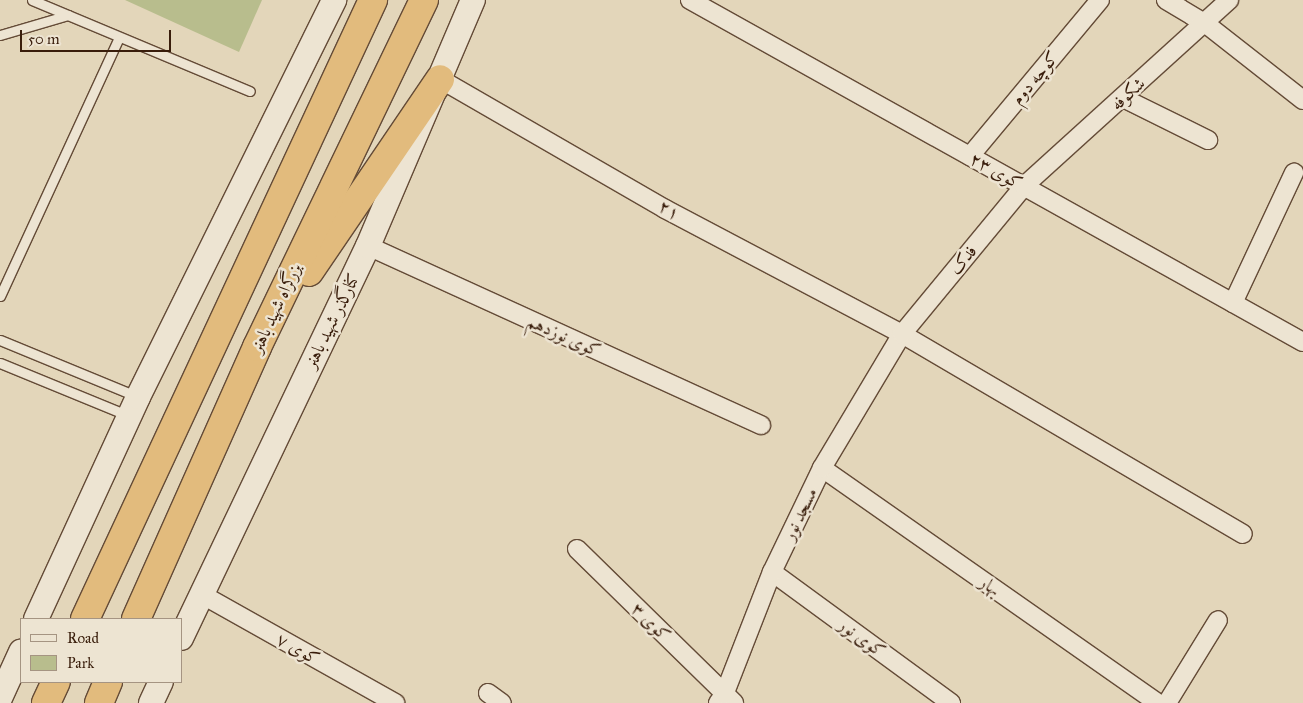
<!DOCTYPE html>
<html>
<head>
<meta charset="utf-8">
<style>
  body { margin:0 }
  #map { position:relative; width:1303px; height:703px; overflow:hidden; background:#e3d6ba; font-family:"IM FELL Great Primer",Amiri,serif }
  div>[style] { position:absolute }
  .green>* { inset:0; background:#b8bd8d }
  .roads { filter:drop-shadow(1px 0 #644b37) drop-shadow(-1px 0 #644b37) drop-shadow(0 1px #644b37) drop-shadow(0 -1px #644b37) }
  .lane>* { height:9px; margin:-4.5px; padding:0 4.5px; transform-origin:4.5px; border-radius:4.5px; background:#ede4d2 }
  .street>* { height:18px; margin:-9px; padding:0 9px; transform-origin:9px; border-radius:9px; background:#ede4d2 }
  .secondary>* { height:24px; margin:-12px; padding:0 12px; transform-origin:12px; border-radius:12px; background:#ede4d2 }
  .highway>* { height:28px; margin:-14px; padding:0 14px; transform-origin:14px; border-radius:14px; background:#e2bb7d }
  span { translate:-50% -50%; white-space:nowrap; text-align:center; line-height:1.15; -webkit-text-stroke:5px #ede4d2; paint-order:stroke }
  .street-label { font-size:18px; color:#391d0b }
  .legend { position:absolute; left:20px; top:618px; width:162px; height:65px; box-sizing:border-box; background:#ede4d2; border:1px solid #a59482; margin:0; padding:6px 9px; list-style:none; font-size:15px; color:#391d0b }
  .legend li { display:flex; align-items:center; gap:10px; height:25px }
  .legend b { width:25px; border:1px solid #a59482 }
  .scale { position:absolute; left:20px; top:30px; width:151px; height:22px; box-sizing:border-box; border:2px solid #391d0b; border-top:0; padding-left:6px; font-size:15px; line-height:18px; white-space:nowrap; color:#391d0b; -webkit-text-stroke:4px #ede4d2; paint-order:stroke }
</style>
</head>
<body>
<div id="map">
  <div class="green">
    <i style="clip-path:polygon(125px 0,262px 0,239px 52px)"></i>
  </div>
  <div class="roads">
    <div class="lane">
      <i style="left:32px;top:0;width:236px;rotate:22.7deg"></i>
      <i style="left:0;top:35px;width:71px;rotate:-16.4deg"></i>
      <i style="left:0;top:296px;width:285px;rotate:-65.3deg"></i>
      <i style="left:0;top:340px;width:149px;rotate:22.4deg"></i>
      <i style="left:0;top:363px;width:139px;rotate:22.3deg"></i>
    </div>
    <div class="street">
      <i style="left:690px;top:0;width:702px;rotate:29.16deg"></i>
      <i style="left:1166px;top:0;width:47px;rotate:31deg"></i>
      <i style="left:1206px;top:24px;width:123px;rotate:38.1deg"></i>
      <i style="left:440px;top:79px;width:260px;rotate:30deg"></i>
      <i style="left:665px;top:209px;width:268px;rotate:27.8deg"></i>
      <i style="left:902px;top:334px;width:395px;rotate:30.4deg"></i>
      <i style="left:1123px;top:98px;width:95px;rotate:26.3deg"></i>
      <i style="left:970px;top:156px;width:203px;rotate:-50.2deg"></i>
      <i style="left:368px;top:246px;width:432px;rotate:24.5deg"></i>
      <i style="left:1233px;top:303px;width:144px;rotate:-64.9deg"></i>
      <i style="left:822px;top:468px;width:410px;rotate:35deg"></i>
      <i style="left:577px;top:549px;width:220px;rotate:44.4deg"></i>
      <i style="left:772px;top:572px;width:222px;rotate:36.2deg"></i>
      <i style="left:201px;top:594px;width:223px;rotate:29.3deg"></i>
      <i style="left:488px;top:693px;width:17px;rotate:36deg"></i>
      <i style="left:718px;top:703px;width:10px;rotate:-53deg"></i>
      <i style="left:724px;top:695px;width:132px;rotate:-68.7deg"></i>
      <i style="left:772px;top:572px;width:115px;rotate:-64.3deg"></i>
      <i style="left:822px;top:468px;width:156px;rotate:-59.2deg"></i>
      <i style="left:902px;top:334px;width:192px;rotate:-50.5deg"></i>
      <i style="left:1024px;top:186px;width:277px;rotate:-42.2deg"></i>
      <i style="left:1167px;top:703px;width:97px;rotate:-58.4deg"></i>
    </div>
    <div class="secondary">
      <i style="left:36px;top:619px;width:244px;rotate:-65.3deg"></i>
      <i style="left:138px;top:397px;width:443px;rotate:-63.7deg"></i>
      <i style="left:181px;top:638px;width:434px;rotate:-64.5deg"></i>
      <i style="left:368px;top:246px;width:267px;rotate:-66.9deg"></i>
      <i style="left:0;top:698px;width:51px;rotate:-65.5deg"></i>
      <i style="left:151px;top:703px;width:23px;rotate:-65deg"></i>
    </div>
    <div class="highway">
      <i style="left:309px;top:272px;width:233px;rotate:-55.8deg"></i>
      <i style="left:85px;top:619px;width:683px;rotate:-65.05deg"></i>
      <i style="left:136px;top:619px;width:298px;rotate:-66deg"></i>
      <i style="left:257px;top:347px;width:385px;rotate:-64.3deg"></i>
      <i style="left:46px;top:703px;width:23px;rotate:-65deg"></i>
      <i style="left:99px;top:703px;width:23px;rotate:-67deg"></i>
    </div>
  </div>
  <div class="street-label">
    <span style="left:1035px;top:78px;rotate:-50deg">کوچه دوم</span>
    <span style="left:1128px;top:94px;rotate:-42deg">شکوفه</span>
    <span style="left:996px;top:171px;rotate:29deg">کوی ۲۳</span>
    <span style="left:669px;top:210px;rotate:29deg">۲۱</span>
    <span style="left:963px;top:260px;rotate:-50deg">فدک</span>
    <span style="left:276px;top:308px;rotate:-65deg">بزرگراه شهید باهنر</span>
    <span style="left:332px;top:321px;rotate:-64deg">کنارگذر شهید باهنر</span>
    <span style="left:564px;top:336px;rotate:24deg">کوی نوزدهم</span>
    <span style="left:800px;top:514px;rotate:-64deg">مسجد نور</span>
    <span style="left:990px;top:586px;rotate:35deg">بهار</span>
    <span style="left:651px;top:622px;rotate:45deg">کوی ۳</span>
    <span style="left:862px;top:638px;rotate:36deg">کوی نور</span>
    <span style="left:298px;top:649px;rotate:29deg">کوی ۷</span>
  </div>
  <ul class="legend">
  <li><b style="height:6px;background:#ede4d2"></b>Road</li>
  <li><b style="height:14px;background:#b8bd8d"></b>Park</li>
  </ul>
  <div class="scale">50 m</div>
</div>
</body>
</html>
